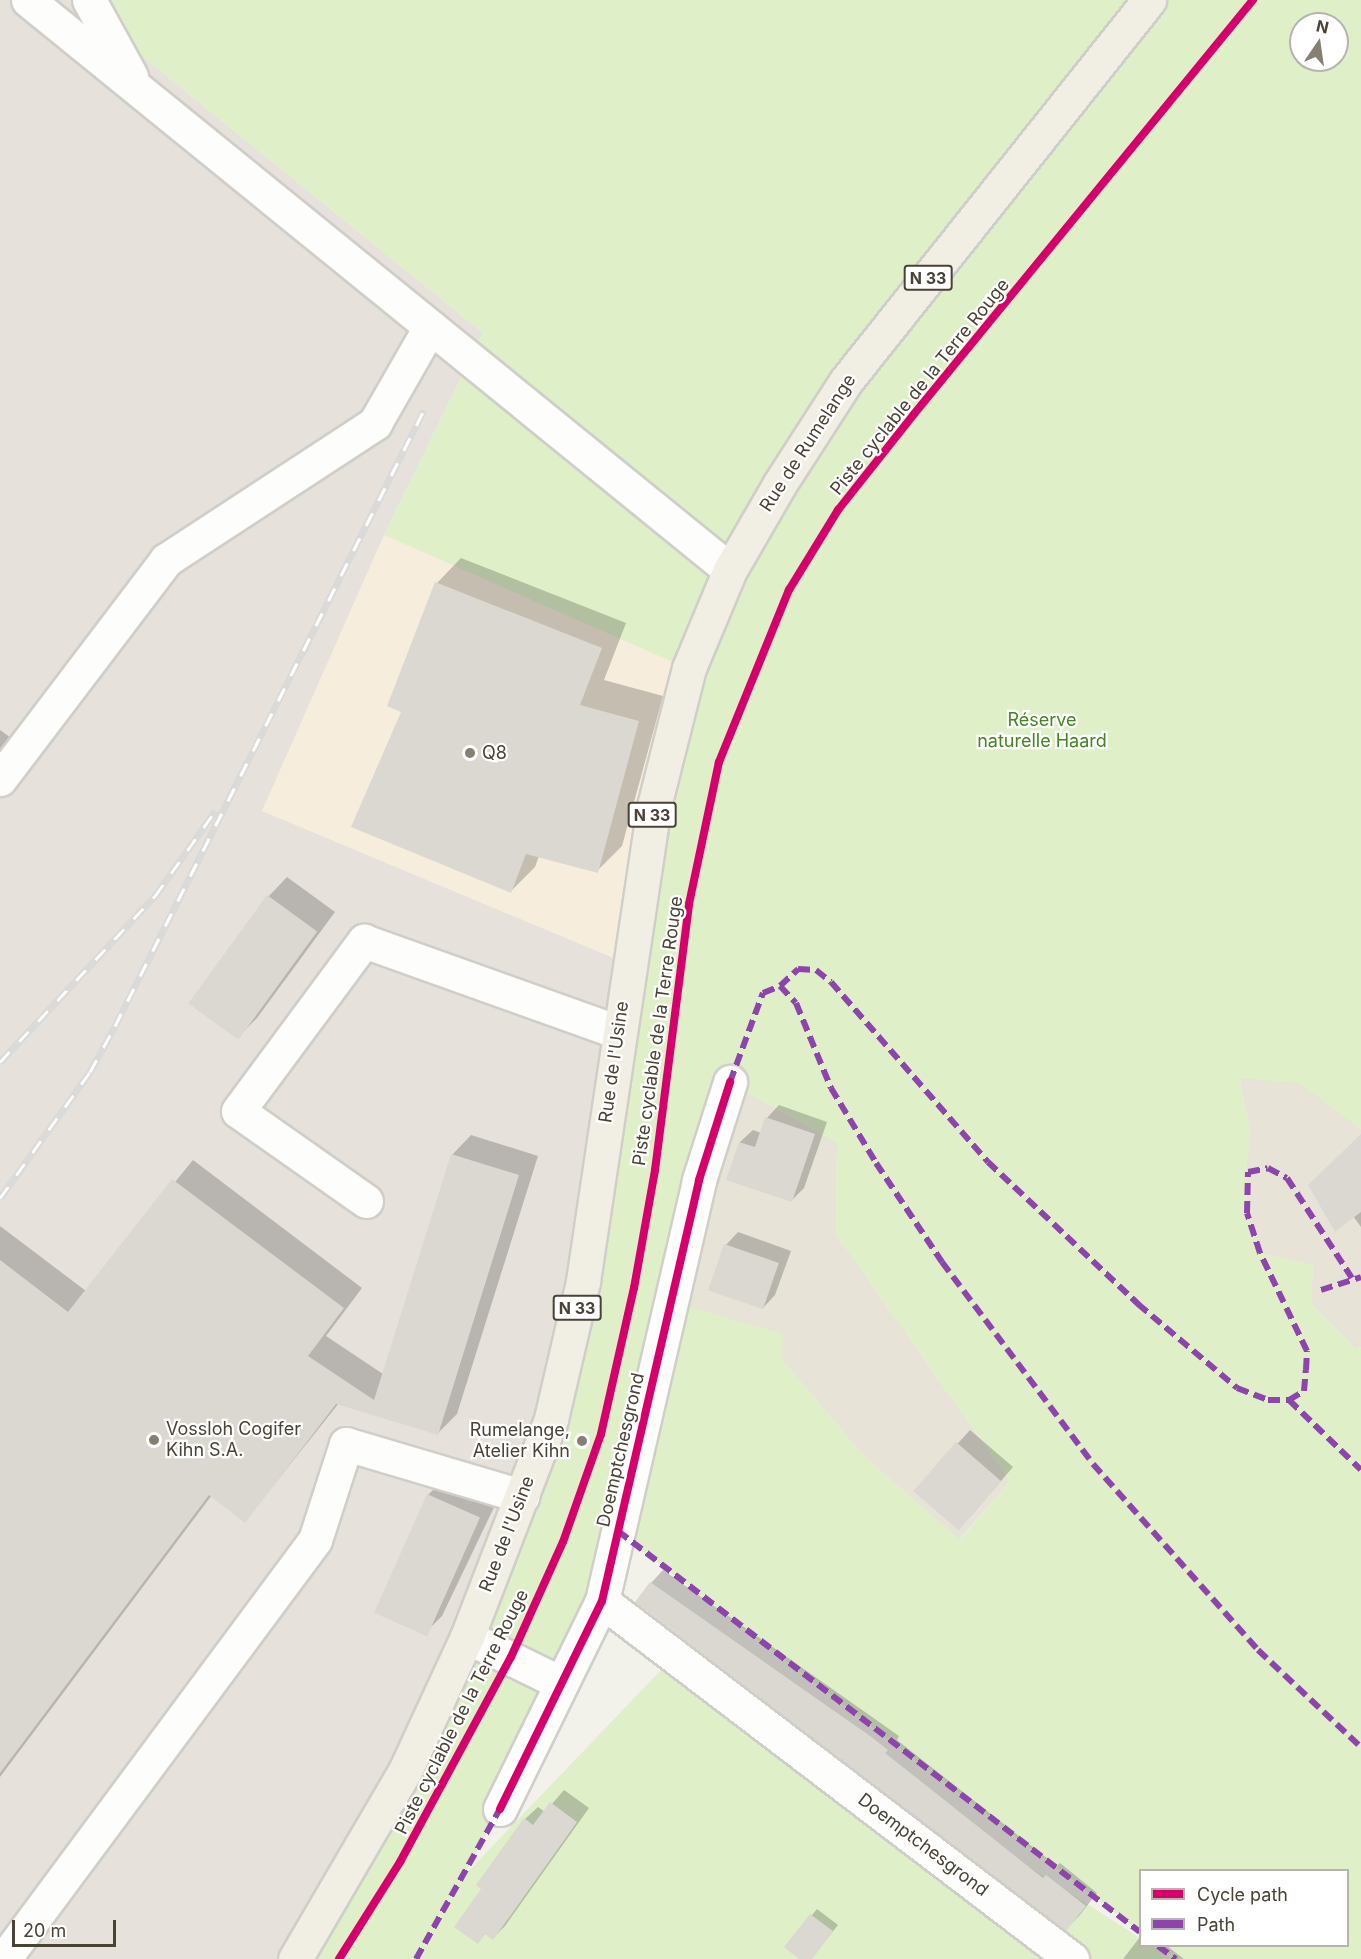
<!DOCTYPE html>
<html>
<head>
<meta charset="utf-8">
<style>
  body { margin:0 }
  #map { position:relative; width:1361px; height:1959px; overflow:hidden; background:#f2f1ea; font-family:Inter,sans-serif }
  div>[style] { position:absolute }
  .residential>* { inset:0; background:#e7e3d7 }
  .commercial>* { inset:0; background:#f6eddc }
  .industrial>* { inset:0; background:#e6e2db }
  .green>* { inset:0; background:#dfefc8 }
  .shadow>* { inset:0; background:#0003 }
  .building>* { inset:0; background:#dad8d1; transform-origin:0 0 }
  .roads { filter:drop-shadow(2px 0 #d0cec8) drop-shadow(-2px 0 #d0cec8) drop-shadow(0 2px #d0cec8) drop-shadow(0 -2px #d0cec8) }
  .minor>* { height:33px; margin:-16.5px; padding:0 16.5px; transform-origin:16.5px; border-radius:16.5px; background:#fdfdfc }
  .major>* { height:33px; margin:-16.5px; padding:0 16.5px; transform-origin:16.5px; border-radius:16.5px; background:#f1eee4 }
  .rail>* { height:7px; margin-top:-3.5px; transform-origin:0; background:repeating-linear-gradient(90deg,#fff 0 14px,#dadad9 0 28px); box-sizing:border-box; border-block:2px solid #dadad9 }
  .quiet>* { height:6px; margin-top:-3px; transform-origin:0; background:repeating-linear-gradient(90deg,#8e44ad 0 12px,transparent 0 18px) }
  .cycleway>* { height:8px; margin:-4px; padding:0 4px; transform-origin:4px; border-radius:4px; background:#d6006c }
  .dots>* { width:16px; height:16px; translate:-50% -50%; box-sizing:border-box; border:3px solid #fff; border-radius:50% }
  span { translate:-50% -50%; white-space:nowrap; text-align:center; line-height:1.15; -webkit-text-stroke:4.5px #fff; paint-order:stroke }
  .shield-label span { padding:2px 4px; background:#fff; border:2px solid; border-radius:4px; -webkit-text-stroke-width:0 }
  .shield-label { font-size:16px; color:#4a4235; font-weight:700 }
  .street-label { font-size:18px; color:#4a4235 }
  .park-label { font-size:18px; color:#448421 }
  .poi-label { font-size:18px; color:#4a4235 }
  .left { translate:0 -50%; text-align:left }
  .right { translate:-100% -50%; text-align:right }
  .legend { position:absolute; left:1139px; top:1869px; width:210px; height:78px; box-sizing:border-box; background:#fff; border:2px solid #b7b3ae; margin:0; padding:8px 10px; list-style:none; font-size:18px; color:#4a4235 }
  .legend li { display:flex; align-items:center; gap:12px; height:30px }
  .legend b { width:30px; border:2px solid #b7b3ae }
  .north { position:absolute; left:1289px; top:12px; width:60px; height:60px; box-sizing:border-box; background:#fff; border:2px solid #b7b3ae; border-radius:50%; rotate:13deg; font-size:16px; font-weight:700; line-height:24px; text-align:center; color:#4a4235 }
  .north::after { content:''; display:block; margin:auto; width:21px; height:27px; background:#857f74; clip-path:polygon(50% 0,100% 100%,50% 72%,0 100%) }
  .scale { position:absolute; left:12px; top:1920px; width:104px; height:27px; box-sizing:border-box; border:3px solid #4a4235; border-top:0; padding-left:8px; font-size:18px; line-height:21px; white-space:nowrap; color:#4a4235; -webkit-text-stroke:4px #fff; paint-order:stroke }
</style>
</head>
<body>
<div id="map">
  <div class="residential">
    <i style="clip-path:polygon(1256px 1059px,1302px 1084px,1361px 1129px,1361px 1347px,1356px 1349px,1311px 1304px,1313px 1265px,1260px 1253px,1247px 1213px,1245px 1179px,1250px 1132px,1239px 1077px)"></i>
    <i style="clip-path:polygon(730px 1082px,837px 1143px,836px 1234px,1010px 1481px,959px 1540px,864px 1456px,782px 1360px,781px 1348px,670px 1301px)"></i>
  </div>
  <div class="commercial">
    <i style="clip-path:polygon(384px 535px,689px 668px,628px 964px,262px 811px)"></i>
  </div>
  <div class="industrial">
    <i style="clip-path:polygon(0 0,73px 0,483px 333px,384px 535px,262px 811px,628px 964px,618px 1032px,522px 1496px,295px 1959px,0 1959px)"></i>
  </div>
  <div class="green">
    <i style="clip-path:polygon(evenodd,73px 0,1361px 0,1361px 1129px,1299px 1083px,1239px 1078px,1250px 1132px,1245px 1179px,1247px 1213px,1260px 1253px,1313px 1265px,1311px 1304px,1356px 1349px,1361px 1347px,1361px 1959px,1176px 1959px,1158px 1946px,1348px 1946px,1348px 1870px,1140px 1870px,1140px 1932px,618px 1532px,500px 1809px,463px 1877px,684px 1646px,1140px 1938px,1140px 1946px,1152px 1946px,1173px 1959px,295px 1959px,308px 1942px,551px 1419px,689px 669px,384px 535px,483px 333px,73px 0,1301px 24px,1337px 24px,1337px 60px,1301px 60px,1301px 24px,73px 0,730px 1082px,837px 1143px,836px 1234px,1010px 1481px,960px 1540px,864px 1456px,782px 1360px,783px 1334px,670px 1301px,730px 1082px)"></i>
  </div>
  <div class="shadow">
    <i style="clip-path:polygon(461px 558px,626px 623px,604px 680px,663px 696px,622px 846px,597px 871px,539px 856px,535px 867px,510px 892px,403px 711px,437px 583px)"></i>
    <i style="clip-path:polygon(0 730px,11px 738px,0 756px)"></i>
    <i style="clip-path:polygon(287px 877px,335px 912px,257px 1018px,238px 1037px,190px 1002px,269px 896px)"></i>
    <i style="clip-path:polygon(779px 1105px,827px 1122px,804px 1188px,792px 1200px,728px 1179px,740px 1142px,753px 1130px,761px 1133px,767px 1118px)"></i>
    <i style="clip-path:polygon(471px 1135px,538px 1156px,457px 1414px,438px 1433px,339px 1403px,245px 1521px,212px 1495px,0 1777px,0 1226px,86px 1291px,193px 1160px,362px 1288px,326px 1336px,383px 1374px,452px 1155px)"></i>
    <i style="clip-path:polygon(1361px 1141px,1361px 1227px,1353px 1216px)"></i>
    <i style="clip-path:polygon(738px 1232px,791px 1251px,775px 1295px,763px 1308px,726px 1245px)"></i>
    <i style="clip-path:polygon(970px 1430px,1013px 1467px,971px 1516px,915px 1491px)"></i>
    <i style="clip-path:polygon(447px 1476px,498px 1499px,442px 1616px,423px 1635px,428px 1495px)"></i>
    <i style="clip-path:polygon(663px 1570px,882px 1724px,899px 1736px,897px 1740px,1057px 1866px,1060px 1863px,1097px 1893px,1079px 1916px,1066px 1929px,651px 1583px)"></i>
    <i style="clip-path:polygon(564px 1790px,589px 1808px,505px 1926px,493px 1938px,486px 1933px,478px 1942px,483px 1889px,525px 1819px,538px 1807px,545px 1812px)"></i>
    <i style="clip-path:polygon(817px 1909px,838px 1925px,811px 1959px,802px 1959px,786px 1947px)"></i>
    <i style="clip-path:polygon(1140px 1937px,1140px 1946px,1167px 1946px,1184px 1959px,1123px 1959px)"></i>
  </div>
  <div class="building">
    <i style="clip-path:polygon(435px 582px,602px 648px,580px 705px,639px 721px,598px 873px,526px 854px,511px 893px,351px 827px,401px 712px,387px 706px)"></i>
    <i style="left:267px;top:895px;width:62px;height:134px;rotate:36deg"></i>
    <i style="clip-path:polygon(765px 1117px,815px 1134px,792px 1202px,726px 1180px,739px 1142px,755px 1147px)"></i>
    <i style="clip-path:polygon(1361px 1134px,1361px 1212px,1335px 1232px,1308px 1185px)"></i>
    <i style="clip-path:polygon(451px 1154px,519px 1175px,438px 1435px,336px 1404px,245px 1523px,209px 1495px,0 1773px,0 1260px,68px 1312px,172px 1179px,344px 1308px,308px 1356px,374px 1400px)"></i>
    <i style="left:724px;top:1244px;width:58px;height:49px;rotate:19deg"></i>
    <i style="left:956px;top:1442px;width:60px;height:65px;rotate:41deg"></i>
    <i style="left:427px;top:1494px;width:58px;height:130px;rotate:24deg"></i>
    <i style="clip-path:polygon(650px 1582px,870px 1736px,888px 1750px,885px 1753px,1043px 1878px,1046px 1875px,1086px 1906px,1066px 1931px,635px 1602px)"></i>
    <i style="clip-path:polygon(550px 1802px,577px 1822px,493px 1940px,485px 1934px,478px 1944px,454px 1927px,481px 1889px,476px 1885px,524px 1818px,533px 1825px)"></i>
    <i style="clip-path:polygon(810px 1914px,833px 1931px,812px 1959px,799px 1959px,784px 1947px)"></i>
  </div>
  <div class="roads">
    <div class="minor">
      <i style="left:28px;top:0;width:904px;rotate:39.08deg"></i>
      <i style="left:89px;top:0;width:87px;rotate:61.1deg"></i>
      <i style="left:0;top:779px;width:275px;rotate:-52.8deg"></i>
      <i style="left:166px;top:560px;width:250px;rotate:-33.2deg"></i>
      <i style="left:375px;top:423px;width:111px;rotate:-60.2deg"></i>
      <i style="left:366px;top:1201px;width:156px;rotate:-144.9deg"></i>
      <i style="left:238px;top:1111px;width:212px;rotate:-53.5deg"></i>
      <i style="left:364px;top:941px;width:270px;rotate:19.7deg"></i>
      <i style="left:602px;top:1601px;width:591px;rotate:37.3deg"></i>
      <i style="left:467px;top:1637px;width:105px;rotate:26.1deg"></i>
      <i style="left:500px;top:1809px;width:232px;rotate:-63.9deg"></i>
      <i style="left:602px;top:1601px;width:432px;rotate:-77deg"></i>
      <i style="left:699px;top:1180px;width:103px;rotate:-72.4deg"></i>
      <i style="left:4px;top:1959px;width:522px;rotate:-53.42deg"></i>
      <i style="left:315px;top:1540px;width:101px;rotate:-72.1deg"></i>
      <i style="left:346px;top:1444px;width:184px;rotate:16.5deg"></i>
    </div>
    <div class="major">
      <i style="left:295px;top:1959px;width:218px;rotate:-59.7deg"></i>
      <i style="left:405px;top:1771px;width:148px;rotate:-65.2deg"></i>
      <i style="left:467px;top:1637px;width:234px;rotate:-68.9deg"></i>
      <i style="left:551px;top:1419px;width:142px;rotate:-76.9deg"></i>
      <i style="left:583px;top:1281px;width:476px;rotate:-81.5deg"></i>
      <i style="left:653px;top:810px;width:146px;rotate:-75.8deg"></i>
      <i style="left:689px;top:668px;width:106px;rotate:-67.3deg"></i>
      <i style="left:730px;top:570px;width:98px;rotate:-60deg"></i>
      <i style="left:779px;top:485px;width:124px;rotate:-57.2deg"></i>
      <i style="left:846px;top:381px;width:487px;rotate:-51.5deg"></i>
    </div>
  </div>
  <div class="rail">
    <i style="left:0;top:1062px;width:227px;rotate:-47deg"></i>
    <i style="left:155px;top:896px;width:105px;rotate:-54.7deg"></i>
    <i style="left:0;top:1198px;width:155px;rotate:-54.5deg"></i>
    <i style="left:90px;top:1072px;width:52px;rotate:-61.5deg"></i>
    <i style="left:115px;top:1026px;width:689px;rotate:-63.36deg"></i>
  </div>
  <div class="quiet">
    <i style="left:780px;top:986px;width:25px;rotate:-43deg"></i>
    <i style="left:798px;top:969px;width:18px;rotate:3deg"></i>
    <i style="left:816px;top:970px;width:19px;rotate:39deg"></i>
    <i style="left:831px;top:982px;width:239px;rotate:48.9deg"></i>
    <i style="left:988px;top:1162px;width:207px;rotate:43.4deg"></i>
    <i style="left:1138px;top:1304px;width:130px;rotate:40.3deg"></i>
    <i style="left:1237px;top:1388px;width:33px;rotate:21deg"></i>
    <i style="left:1268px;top:1400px;width:21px"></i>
    <i style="left:1289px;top:1400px;width:17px;rotate:-31deg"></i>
    <i style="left:1304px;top:1391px;width:21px;rotate:-85deg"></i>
    <i style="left:1306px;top:1370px;width:19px;rotate:-87deg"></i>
    <i style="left:1307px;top:1351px;width:109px;rotate:-115.6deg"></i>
    <i style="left:1260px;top:1253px;width:42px;rotate:-108deg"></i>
    <i style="left:1247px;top:1213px;width:41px;rotate:-88.6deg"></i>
    <i style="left:1248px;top:1172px;width:20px;rotate:-11deg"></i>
    <i style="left:1268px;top:1168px;width:21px;rotate:28deg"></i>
    <i style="left:1287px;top:1178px;width:119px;rotate:57deg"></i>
    <i style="left:730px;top:1082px;width:95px;rotate:-69.7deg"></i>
    <i style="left:763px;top:993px;width:18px;rotate:-22deg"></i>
    <i style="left:780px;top:986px;width:23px;rotate:47deg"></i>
    <i style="left:796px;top:1003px;width:92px;rotate:67.6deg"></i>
    <i style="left:831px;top:1088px;width:87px;rotate:59deg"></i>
    <i style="left:876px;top:1163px;width:119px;rotate:56.3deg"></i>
    <i style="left:942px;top:1262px;width:252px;rotate:53.2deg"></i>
    <i style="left:1093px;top:1464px;width:249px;rotate:48.4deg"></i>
    <i style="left:1258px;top:1650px;width:141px;rotate:43.3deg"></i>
    <i style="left:1321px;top:1290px;width:42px;rotate:-18deg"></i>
    <i style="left:1289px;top:1400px;width:100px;rotate:44.2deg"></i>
    <i style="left:618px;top:1531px;width:658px;rotate:37.53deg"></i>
    <i style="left:1158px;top:1946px;width:22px;rotate:36deg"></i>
    <i style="left:416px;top:1959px;width:172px;rotate:-60.8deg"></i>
  </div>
  <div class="cycleway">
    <i style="left:500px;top:1809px;width:232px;rotate:-63.9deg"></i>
    <i style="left:602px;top:1601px;width:432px;rotate:-77deg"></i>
    <i style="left:699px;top:1180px;width:103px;rotate:-72.4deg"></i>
    <i style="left:339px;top:1959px;width:115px;rotate:-57.8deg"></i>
    <i style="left:400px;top:1862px;width:233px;rotate:-61.6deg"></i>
    <i style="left:511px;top:1657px;width:126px;rotate:-65.7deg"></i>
    <i style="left:563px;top:1542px;width:114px;rotate:-70.6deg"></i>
    <i style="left:601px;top:1434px;width:150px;rotate:-77.3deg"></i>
    <i style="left:634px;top:1288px;width:120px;rotate:-79.9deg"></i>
    <i style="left:655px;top:1170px;width:268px;rotate:-82.7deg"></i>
    <i style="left:689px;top:904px;width:145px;rotate:-78.1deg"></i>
    <i style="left:719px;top:762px;width:186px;rotate:-67.9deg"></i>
    <i style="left:789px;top:590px;width:94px;rotate:-58.5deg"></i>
    <i style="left:838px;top:510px;width:122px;rotate:-51.6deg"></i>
    <i style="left:914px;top:414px;width:535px;rotate:-50.69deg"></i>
  </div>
  <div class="dots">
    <i style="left:470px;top:753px;background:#857f74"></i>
    <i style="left:154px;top:1440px;background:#857f74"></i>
    <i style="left:582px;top:1441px;background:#857f74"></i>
  </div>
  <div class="shield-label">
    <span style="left:928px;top:278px">N 33</span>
    <span style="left:652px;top:815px">N 33</span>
    <span style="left:577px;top:1308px">N 33</span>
  </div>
  <div class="street-label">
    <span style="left:920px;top:387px;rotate:-51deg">Piste cyclable de la Terre Rouge</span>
    <span style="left:808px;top:443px;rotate:-57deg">Rue de Rumelange</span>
    <span style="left:658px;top:1031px;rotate:-82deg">Piste cyclable de la Terre Rouge</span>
    <span style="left:614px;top:1062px;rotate:-82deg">Rue de l'Usine</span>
    <span style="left:621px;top:1450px;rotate:-77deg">Doemptchesgrond</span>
    <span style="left:507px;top:1534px;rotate:-69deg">Rue de l'Usine</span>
    <span style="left:462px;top:1712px;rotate:-63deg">Piste cyclable de la Terre Rouge</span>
    <span style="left:923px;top:1845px;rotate:37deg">Doemptchesgrond</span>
  </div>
  <div class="park-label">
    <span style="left:1042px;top:731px">Réserve<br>naturelle Haard</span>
  </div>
  <div class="poi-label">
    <span class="left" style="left:482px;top:753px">Q8</span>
    <span class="left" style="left:166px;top:1440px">Vossloh Cogifer<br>Kihn S.A.</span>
    <span class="right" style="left:570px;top:1441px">Rumelange,<br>Atelier Kihn</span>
  </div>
  <ul class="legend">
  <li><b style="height:8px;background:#d6006c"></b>Cycle path</li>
  <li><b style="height:8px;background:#8e44ad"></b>Path</li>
  </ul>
  <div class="north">N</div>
  <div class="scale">20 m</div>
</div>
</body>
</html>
